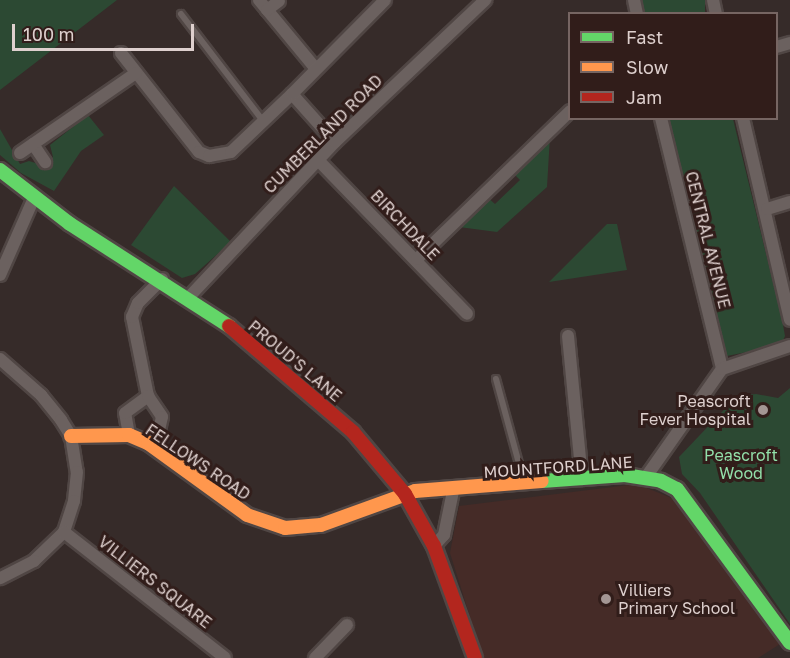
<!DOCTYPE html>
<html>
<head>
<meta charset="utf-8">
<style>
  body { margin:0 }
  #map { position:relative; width:790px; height:658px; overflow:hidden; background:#362b29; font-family:"Golos Text",sans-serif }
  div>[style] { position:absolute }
  .built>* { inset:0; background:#452b27 }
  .green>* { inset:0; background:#2c4933; transform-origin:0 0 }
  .roads { filter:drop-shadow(2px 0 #504644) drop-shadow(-2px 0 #504644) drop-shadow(0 2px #504644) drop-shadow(0 -2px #504644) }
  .lane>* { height:6px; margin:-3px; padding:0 3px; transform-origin:3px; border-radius:3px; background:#6b615f }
  .street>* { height:12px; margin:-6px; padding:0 6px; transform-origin:6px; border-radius:6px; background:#6b615f }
  .fast>* { height:14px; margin:-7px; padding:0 7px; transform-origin:7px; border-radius:7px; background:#63d668 }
  .slow>* { height:14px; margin:-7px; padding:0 7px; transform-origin:7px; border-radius:7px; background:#ff974d }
  .jam>* { height:14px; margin:-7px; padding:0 7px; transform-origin:7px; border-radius:7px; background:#b3261e }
  .dots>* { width:16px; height:16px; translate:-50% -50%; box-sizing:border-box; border:3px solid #311d1a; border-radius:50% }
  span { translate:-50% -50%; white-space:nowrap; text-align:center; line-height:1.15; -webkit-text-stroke:6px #311d1a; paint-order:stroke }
  .street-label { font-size:16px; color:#ded0ce }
  .poi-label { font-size:16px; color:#ded0ce }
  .right { translate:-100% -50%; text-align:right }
  .left { translate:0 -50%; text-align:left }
  .park-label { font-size:16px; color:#92dfa9 }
  .legend { position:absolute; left:568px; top:12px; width:210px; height:108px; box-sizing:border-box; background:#311d1a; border:2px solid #766562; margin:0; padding:8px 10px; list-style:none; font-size:18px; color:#ded0ce }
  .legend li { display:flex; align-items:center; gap:12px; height:30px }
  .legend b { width:30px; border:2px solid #766562 }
  .scale { position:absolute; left:12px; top:24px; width:182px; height:27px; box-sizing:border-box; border:3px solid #ded0ce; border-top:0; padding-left:8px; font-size:18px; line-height:21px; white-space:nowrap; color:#ded0ce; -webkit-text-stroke:4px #311d1a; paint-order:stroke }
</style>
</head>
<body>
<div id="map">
  <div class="built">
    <i style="clip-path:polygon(637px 484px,679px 501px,780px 644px,758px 658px,483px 658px,450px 553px,459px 506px)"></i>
  </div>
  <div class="green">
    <i style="clip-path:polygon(0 0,117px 0,0 90px)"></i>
    <i style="left:640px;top:0;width:65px;height:14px"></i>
    <i style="clip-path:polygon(88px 115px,104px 135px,81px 151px,54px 191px,21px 173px,0 155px,0 129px,20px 164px,29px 161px,42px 165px,53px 157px,50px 145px)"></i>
    <i style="clip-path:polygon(669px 119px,733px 119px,782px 319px,785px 336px,781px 345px,727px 356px)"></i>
    <i style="clip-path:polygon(550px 136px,547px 187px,497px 232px,459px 227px,487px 197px,495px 204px,520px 180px,513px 173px)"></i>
    <i style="clip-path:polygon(174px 186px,231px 242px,195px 274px,182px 278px,131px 245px)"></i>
    <i style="clip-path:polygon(607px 224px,617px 224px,627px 270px,549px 282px)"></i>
    <i style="clip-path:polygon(790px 388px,790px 624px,700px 493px,682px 474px,679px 457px,737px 396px,756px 394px,778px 398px)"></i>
  </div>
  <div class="roads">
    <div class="lane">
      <i style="left:181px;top:14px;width:136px;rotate:52.5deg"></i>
      <i style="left:496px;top:379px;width:107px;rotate:74.8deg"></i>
    </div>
    <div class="street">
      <i style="left:259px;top:0;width:89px;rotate:50.4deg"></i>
      <i style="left:634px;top:0;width:14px;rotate:78deg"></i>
      <i style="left:713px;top:0;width:14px;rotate:78deg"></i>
      <i style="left:267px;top:10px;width:15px;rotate:-37deg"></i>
      <i style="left:776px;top:47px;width:15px;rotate:-16deg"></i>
      <i style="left:121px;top:53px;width:126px;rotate:51.8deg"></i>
      <i style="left:199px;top:152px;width:11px;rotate:22deg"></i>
      <i style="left:209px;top:156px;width:22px;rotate:-10deg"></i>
      <i style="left:231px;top:152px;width:84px;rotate:-43.6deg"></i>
      <i style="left:292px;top:94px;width:64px;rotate:48.1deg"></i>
      <i style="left:292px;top:94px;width:132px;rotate:-45.3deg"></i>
      <i style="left:661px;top:118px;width:258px;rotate:76.3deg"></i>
      <i style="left:743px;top:118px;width:207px;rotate:76.9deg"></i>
      <i style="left:33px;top:144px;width:22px;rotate:56deg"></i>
      <i style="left:20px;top:153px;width:141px;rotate:-34.6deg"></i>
      <i style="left:318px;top:160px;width:214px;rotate:45.9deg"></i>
      <i style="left:767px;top:209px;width:24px;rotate:-17deg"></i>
      <i style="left:417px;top:259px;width:213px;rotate:-44deg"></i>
      <i style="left:0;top:275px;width:84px;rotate:-66.2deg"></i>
      <i style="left:189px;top:297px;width:213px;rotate:-46.7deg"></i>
      <i style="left:335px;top:142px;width:207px;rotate:-43.4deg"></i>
      <i style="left:568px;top:336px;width:144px;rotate:84.4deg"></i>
      <i style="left:0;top:359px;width:55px;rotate:41.3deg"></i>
      <i style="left:41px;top:395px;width:32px;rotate:51deg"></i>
      <i style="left:61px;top:420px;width:19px;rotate:58deg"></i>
      <i style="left:71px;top:436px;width:36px;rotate:81deg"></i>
      <i style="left:77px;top:472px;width:29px;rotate:96deg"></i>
      <i style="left:74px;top:501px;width:33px;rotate:108deg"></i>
      <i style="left:64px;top:532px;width:42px;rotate:136deg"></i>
      <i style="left:34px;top:561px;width:38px;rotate:153deg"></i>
      <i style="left:148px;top:396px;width:81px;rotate:-101.4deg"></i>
      <i style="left:132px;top:317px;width:15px;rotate:-67deg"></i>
      <i style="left:138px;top:303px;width:34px;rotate:-45deg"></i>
      <i style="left:129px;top:435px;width:22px;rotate:-100deg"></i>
      <i style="left:125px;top:413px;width:29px;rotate:-36deg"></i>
      <i style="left:148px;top:396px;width:25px;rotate:56deg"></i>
      <i style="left:162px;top:417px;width:13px;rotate:103deg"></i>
      <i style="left:159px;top:430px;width:17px;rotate:130deg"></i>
      <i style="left:646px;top:477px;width:132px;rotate:-54.9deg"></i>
      <i style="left:722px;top:369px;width:72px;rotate:-18.7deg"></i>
      <i style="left:64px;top:532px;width:204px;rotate:38deg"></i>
      <i style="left:434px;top:546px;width:15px;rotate:-48deg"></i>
      <i style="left:444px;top:535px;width:45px;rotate:-78.4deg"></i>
      <i style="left:315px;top:658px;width:46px;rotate:-45.9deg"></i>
    </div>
    <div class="fast">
      <i style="left:0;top:170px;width:88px;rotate:37.6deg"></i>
      <i style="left:70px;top:224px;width:189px;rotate:32.7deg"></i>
      <i style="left:542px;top:481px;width:83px;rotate:-4.1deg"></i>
      <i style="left:625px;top:475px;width:36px;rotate:9deg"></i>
      <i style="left:661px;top:481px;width:18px;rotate:27deg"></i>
      <i style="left:677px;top:489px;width:191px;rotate:53.7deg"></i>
    </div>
    <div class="slow">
      <i style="left:71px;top:436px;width:58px;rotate:-1deg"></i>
      <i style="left:129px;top:435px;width:21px;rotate:23deg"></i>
      <i style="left:148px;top:443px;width:122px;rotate:36deg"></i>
      <i style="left:247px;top:515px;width:40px;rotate:18.9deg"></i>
      <i style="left:285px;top:528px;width:36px;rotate:-5deg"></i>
      <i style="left:321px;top:525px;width:100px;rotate:-19.9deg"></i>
      <i style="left:415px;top:491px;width:127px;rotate:-4.5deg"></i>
    </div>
    <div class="jam">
      <i style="left:229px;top:326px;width:163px;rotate:40.5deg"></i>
      <i style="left:353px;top:432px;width:81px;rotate:50deg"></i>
      <i style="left:405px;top:494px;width:60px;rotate:60.9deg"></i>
      <i style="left:434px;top:546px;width:119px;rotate:69.9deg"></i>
    </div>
  </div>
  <div class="dots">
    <i style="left:763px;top:410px;background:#a39694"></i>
    <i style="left:606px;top:599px;background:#a39694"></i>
  </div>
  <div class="street-label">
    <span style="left:323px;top:134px;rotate:-45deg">CUMBERLAND ROAD</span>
    <span style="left:405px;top:225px;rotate:46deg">BIRCHDALE</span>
    <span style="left:708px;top:240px;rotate:76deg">CENTRAL AVENUE</span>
    <span style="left:295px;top:361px;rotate:40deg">PROUD'S LANE</span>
    <span style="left:198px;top:462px;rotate:34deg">FELLOWS ROAD</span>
    <span style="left:558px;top:467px;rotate:-4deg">MOUNTFORD LANE</span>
    <span style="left:155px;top:582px;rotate:38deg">VILLIERS SQUARE</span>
  </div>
  <div class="poi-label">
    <span class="right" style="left:751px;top:410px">Peascroft<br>Fever Hospital</span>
    <span class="left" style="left:618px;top:599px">Villiers<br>Primary School</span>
  </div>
  <div class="park-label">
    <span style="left:741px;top:464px">Peascroft<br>Wood</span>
  </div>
  <ul class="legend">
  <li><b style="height:8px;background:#63d668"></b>Fast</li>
  <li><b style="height:8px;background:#ff974d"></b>Slow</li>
  <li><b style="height:8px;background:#b3261e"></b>Jam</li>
  </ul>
  <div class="scale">100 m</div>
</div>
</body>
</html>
